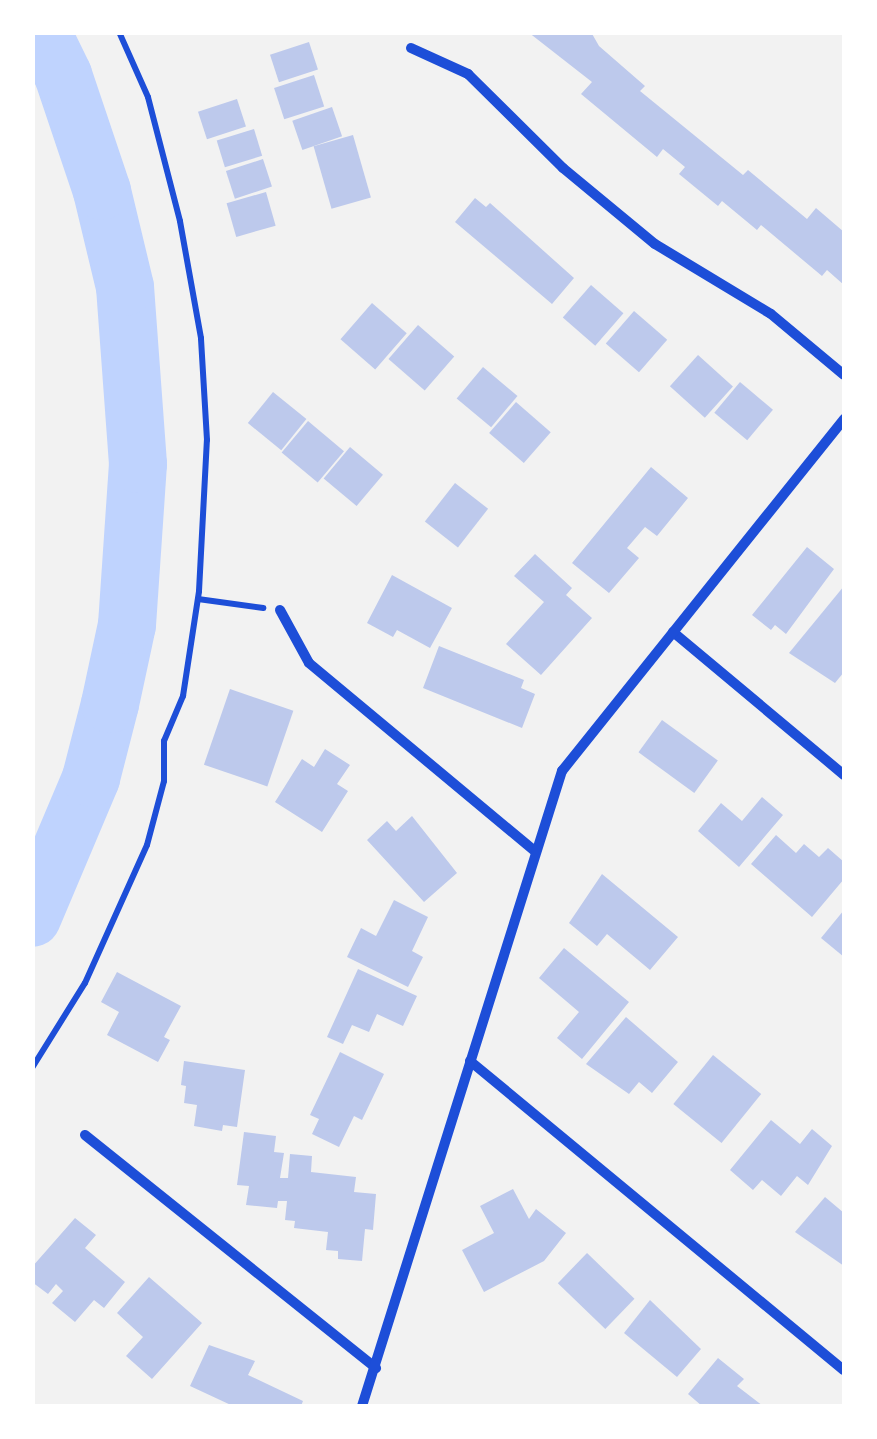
<!DOCTYPE html>
<html>
<head>
<meta charset="utf-8">
<style>
  body { margin:0 }
  #map { position:relative; width:877px; height:1439px; overflow:hidden; background:#f2f2f2; font-family:Manrope,sans-serif }
  div>[style] { position:absolute }
  .river>* { height:58px; margin:-29px; padding:0 29px; transform-origin:29px; border-radius:29px; background:#bfd3fe }
  .building>* { inset:0; background:#bdc9ec; transform-origin:0 0 }
  .path>* { height:6px; margin:-3px; padding:0 3px; transform-origin:3px; border-radius:3px; background:#1d4ed8 }
  .minor>* { height:10px; margin:-5px; padding:0 5px; transform-origin:5px; border-radius:5px; background:#1d4ed8 }
  span { translate:-50% -50%; white-space:nowrap; text-align:center; line-height:1.15; -webkit-text-stroke:9px #fff; paint-order:stroke }
  .frame { position:absolute; inset:0; border:35px solid #fff; pointer-events:none }
</style>
</head>
<body>
<div id="map">
  <div class="river">
    <i style="left:32px;top:918px;width:152px;rotate:-67.1deg"></i>
    <i style="left:91px;top:778px;width:76px;rotate:-75.6deg"></i>
    <i style="left:110px;top:704px;width:81px;rotate:-77.9deg"></i>
    <i style="left:127px;top:625px;width:161px;rotate:-86.1deg"></i>
    <i style="left:138px;top:464px;width:177px;rotate:-94.2deg"></i>
    <i style="left:125px;top:287px;width:99px;rotate:-103.5deg"></i>
    <i style="left:102px;top:191px;width:122px;rotate:-108.6deg"></i>
    <i style="left:63px;top:75px;width:48px;rotate:-116deg"></i>
  </div>
  <div class="building">
    <i style="clip-path:polygon(528px 32px,591px 32px,599px 46px,645px 86px,640px 91px,743px 175px,748px 170px,807px 219px,816px 208px,844px 232px,844px 285px,827px 270px,822px 276px,761px 225px,757px 230px,722px 201px,718px 206px,679px 174px,685px 167px,663px 149px,657px 157px,581px 94px,592px 82px)"></i>
    <i style="left:309px;top:42px;width:29px;height:41px;rotate:72deg"></i>
    <i style="left:314px;top:75px;width:33px;height:42px;rotate:72deg"></i>
    <i style="left:237px;top:99px;width:29px;height:41px;rotate:72deg"></i>
    <i style="left:332px;top:107px;width:31px;height:42px;rotate:71deg"></i>
    <i style="left:254px;top:129px;width:28px;height:39px;rotate:73deg"></i>
    <i style="left:353px;top:135px;width:65px;height:41px;rotate:74deg"></i>
    <i style="left:263px;top:159px;width:29px;height:39px;rotate:72deg"></i>
    <i style="left:266px;top:192px;width:35px;height:41px;rotate:74deg"></i>
    <i style="clip-path:polygon(475px 198px,486px 207px,490px 203px,574px 278px,552px 304px,455px 222px)"></i>
    <i style="left:591px;top:285px;width:43px;height:43px;rotate:41deg"></i>
    <i style="left:372px;top:303px;width:46px;height:48px;rotate:41deg"></i>
    <i style="left:634px;top:311px;width:44px;height:43px;rotate:41deg"></i>
    <i style="left:418px;top:325px;width:48px;height:45px;rotate:41deg"></i>
    <i style="left:698px;top:355px;width:47px;height:42px;rotate:42deg"></i>
    <i style="left:483px;top:367px;width:45px;height:41px;rotate:40deg"></i>
    <i style="left:740px;top:382px;width:43px;height:40px;rotate:40deg"></i>
    <i style="left:273px;top:392px;width:43px;height:40px;rotate:39deg"></i>
    <i style="left:516px;top:402px;width:46px;height:41px;rotate:41deg"></i>
    <i style="left:308px;top:421px;width:47px;height:41px;rotate:40deg"></i>
    <i style="left:350px;top:447px;width:43px;height:41px;rotate:40deg"></i>
    <i style="clip-path:polygon(651px 467px,688px 498px,657px 536px,645px 527px,627px 548px,639px 558px,609px 593px,572px 563px)"></i>
    <i style="left:455px;top:483px;width:42px;height:49px;rotate:38deg"></i>
    <i style="clip-path:polygon(807px 547px,834px 569px,786px 634px,775px 625px,771px 630px,752px 615px)"></i>
    <i style="clip-path:polygon(535px 554px,572px 588px,566px 595px,592px 618px,541px 675px,506px 644px,544px 602px,514px 576px)"></i>
    <i style="clip-path:polygon(392px 575px,452px 608px,430px 648px,397px 630px,393px 637px,367px 623px)"></i>
    <i style="clip-path:polygon(844px 586px,844px 672px,835px 683px,789px 653px)"></i>
    <i style="clip-path:polygon(439px 646px,524px 680px,521px 688px,535px 694px,522px 728px,423px 688px)"></i>
    <i style="left:230px;top:689px;width:67px;height:80px;rotate:19deg"></i>
    <i style="left:662px;top:720px;width:69px;height:40px;rotate:36deg"></i>
    <i style="clip-path:polygon(325px 749px,350px 765px,337px 784px,348px 791px,322px 832px,275px 802px,302px 759px,314px 767px)"></i>
    <i style="clip-path:polygon(762px 797px,783px 815px,739px 867px,698px 831px,721px 803px,742px 821px)"></i>
    <i style="clip-path:polygon(412px 816px,457px 873px,424px 902px,367px 840px,387px 821px,396px 831px)"></i>
    <i style="clip-path:polygon(776px 835px,796px 853px,804px 844px,819px 857px,828px 848px,844px 862px,844px 879px,812px 917px,751px 864px)"></i>
    <i style="clip-path:polygon(602px 874px,678px 937px,650px 970px,607px 934px,597px 946px,569px 923px)"></i>
    <i style="clip-path:polygon(394px 900px,428px 917px,412px 951px,423px 957px,408px 987px,347px 957px,361px 928px,376px 936px)"></i>
    <i style="clip-path:polygon(844px 910px,844px 957px,821px 938px)"></i>
    <i style="clip-path:polygon(564px 948px,629px 1002px,582px 1059px,557px 1038px,579px 1012px,539px 978px)"></i>
    <i style="clip-path:polygon(358px 969px,417px 996px,403px 1026px,377px 1014px,369px 1032px,352px 1025px,343px 1044px,327px 1037px)"></i>
    <i style="clip-path:polygon(117px 972px,181px 1006px,164px 1037px,170px 1040px,158px 1062px,107px 1035px,119px 1012px,101px 1002px)"></i>
    <i style="clip-path:polygon(626px 1017px,678px 1062px,652px 1093px,639px 1082px,629px 1094px,586px 1064px)"></i>
    <i style="clip-path:polygon(340px 1052px,384px 1074px,362px 1120px,354px 1116px,339px 1147px,312px 1134px,319px 1119px,310px 1115px)"></i>
    <i style="left:713px;top:1055px;width:62px;height:63px;rotate:39deg"></i>
    <i style="clip-path:polygon(184px 1061px,245px 1070px,237px 1127px,223px 1125px,222px 1131px,194px 1126px,197px 1105px,184px 1103px,186px 1086px,181px 1085px)"></i>
    <i style="clip-path:polygon(771px 1120px,800px 1144px,812px 1129px,832px 1146px,808px 1185px,797px 1176px,781px 1196px,762px 1180px,753px 1190px,730px 1170px)"></i>
    <i style="clip-path:polygon(244px 1132px,276px 1136px,274px 1152px,284px 1153px,280px 1178px,288px 1178px,290px 1154px,312px 1156px,311px 1172px,356px 1177px,354px 1192px,376px 1194px,373px 1230px,365px 1229px,362px 1261px,338px 1259px,338px 1251px,326px 1250px,328px 1232px,294px 1228px,295px 1221px,285px 1220px,287px 1201px,278px 1201px,277px 1208px,246px 1205px,249px 1186px,237px 1185px)"></i>
    <i style="clip-path:polygon(513px 1189px,529px 1219px,536px 1209px,566px 1233px,544px 1261px,484px 1292px,462px 1250px,494px 1233px,480px 1206px)"></i>
    <i style="clip-path:polygon(825px 1197px,844px 1213px,844px 1266px,795px 1232px)"></i>
    <i style="clip-path:polygon(75px 1218px,96px 1235px,85px 1248px,125px 1282px,104px 1308px,94px 1300px,75px 1322px,52px 1303px,63px 1291px,56px 1284px,48px 1294px,32px 1282px,32px 1267px)"></i>
    <i style="left:587px;top:1253px;width:66px;height:42px;rotate:44deg"></i>
    <i style="clip-path:polygon(149px 1277px,202px 1323px,152px 1379px,126px 1356px,143px 1337px,117px 1313px)"></i>
    <i style="clip-path:polygon(650px 1300px,701px 1349px,677px 1377px,624px 1333px)"></i>
    <i style="clip-path:polygon(209px 1345px,255px 1361px,248px 1375px,303px 1401px,301px 1406px,233px 1406px,190px 1386px)"></i>
    <i style="clip-path:polygon(718px 1358px,744px 1379px,737px 1386px,763px 1406px,702px 1406px,688px 1394px)"></i>
  </div>
  <div class="path">
    <i style="left:198px;top:599px;width:66px;rotate:7.9deg"></i>
    <i style="left:32px;top:1068px;width:100px;rotate:-58.1deg"></i>
    <i style="left:85px;top:983px;width:151px;rotate:-65.8deg"></i>
    <i style="left:147px;top:845px;width:66px;rotate:-75.1deg"></i>
    <i style="left:164px;top:781px;width:40px;rotate:-90deg"></i>
    <i style="left:164px;top:741px;width:49px;rotate:-67.1deg"></i>
    <i style="left:183px;top:696px;width:106px;rotate:-81.3deg"></i>
    <i style="left:199px;top:591px;width:151px;rotate:-87deg"></i>
    <i style="left:207px;top:440px;width:102px;rotate:-93.4deg"></i>
    <i style="left:201px;top:338px;width:119px;rotate:-100.2deg"></i>
    <i style="left:180px;top:221px;width:128px;rotate:-104.5deg"></i>
    <i style="left:148px;top:97px;width:71px;rotate:-114deg"></i>
  </div>
  <div class="minor">
    <i style="left:411px;top:48px;width:63px;rotate:24.5deg"></i>
    <i style="left:468px;top:74px;width:134px;rotate:44.7deg"></i>
    <i style="left:563px;top:168px;width:119px;rotate:39.6deg"></i>
    <i style="left:655px;top:244px;width:135px;rotate:31.1deg"></i>
    <i style="left:771px;top:314px;width:95px;rotate:39.9deg"></i>
    <i style="left:280px;top:610px;width:60px;rotate:61.3deg"></i>
    <i style="left:309px;top:663px;width:294px;rotate:39.8deg"></i>
    <i style="left:673px;top:632px;width:223px;rotate:39.9deg"></i>
    <i style="left:470px;top:1061px;width:485px;rotate:39.6deg"></i>
    <i style="left:85px;top:1135px;width:373px;rotate:38.7deg"></i>
    <i style="left:362px;top:1406px;width:666px;rotate:-72.52deg"></i>
    <i style="left:562px;top:771px;width:451px;rotate:-51.3deg"></i>
  </div>
  <div class="frame"></div>
</div>
</body>
</html>
